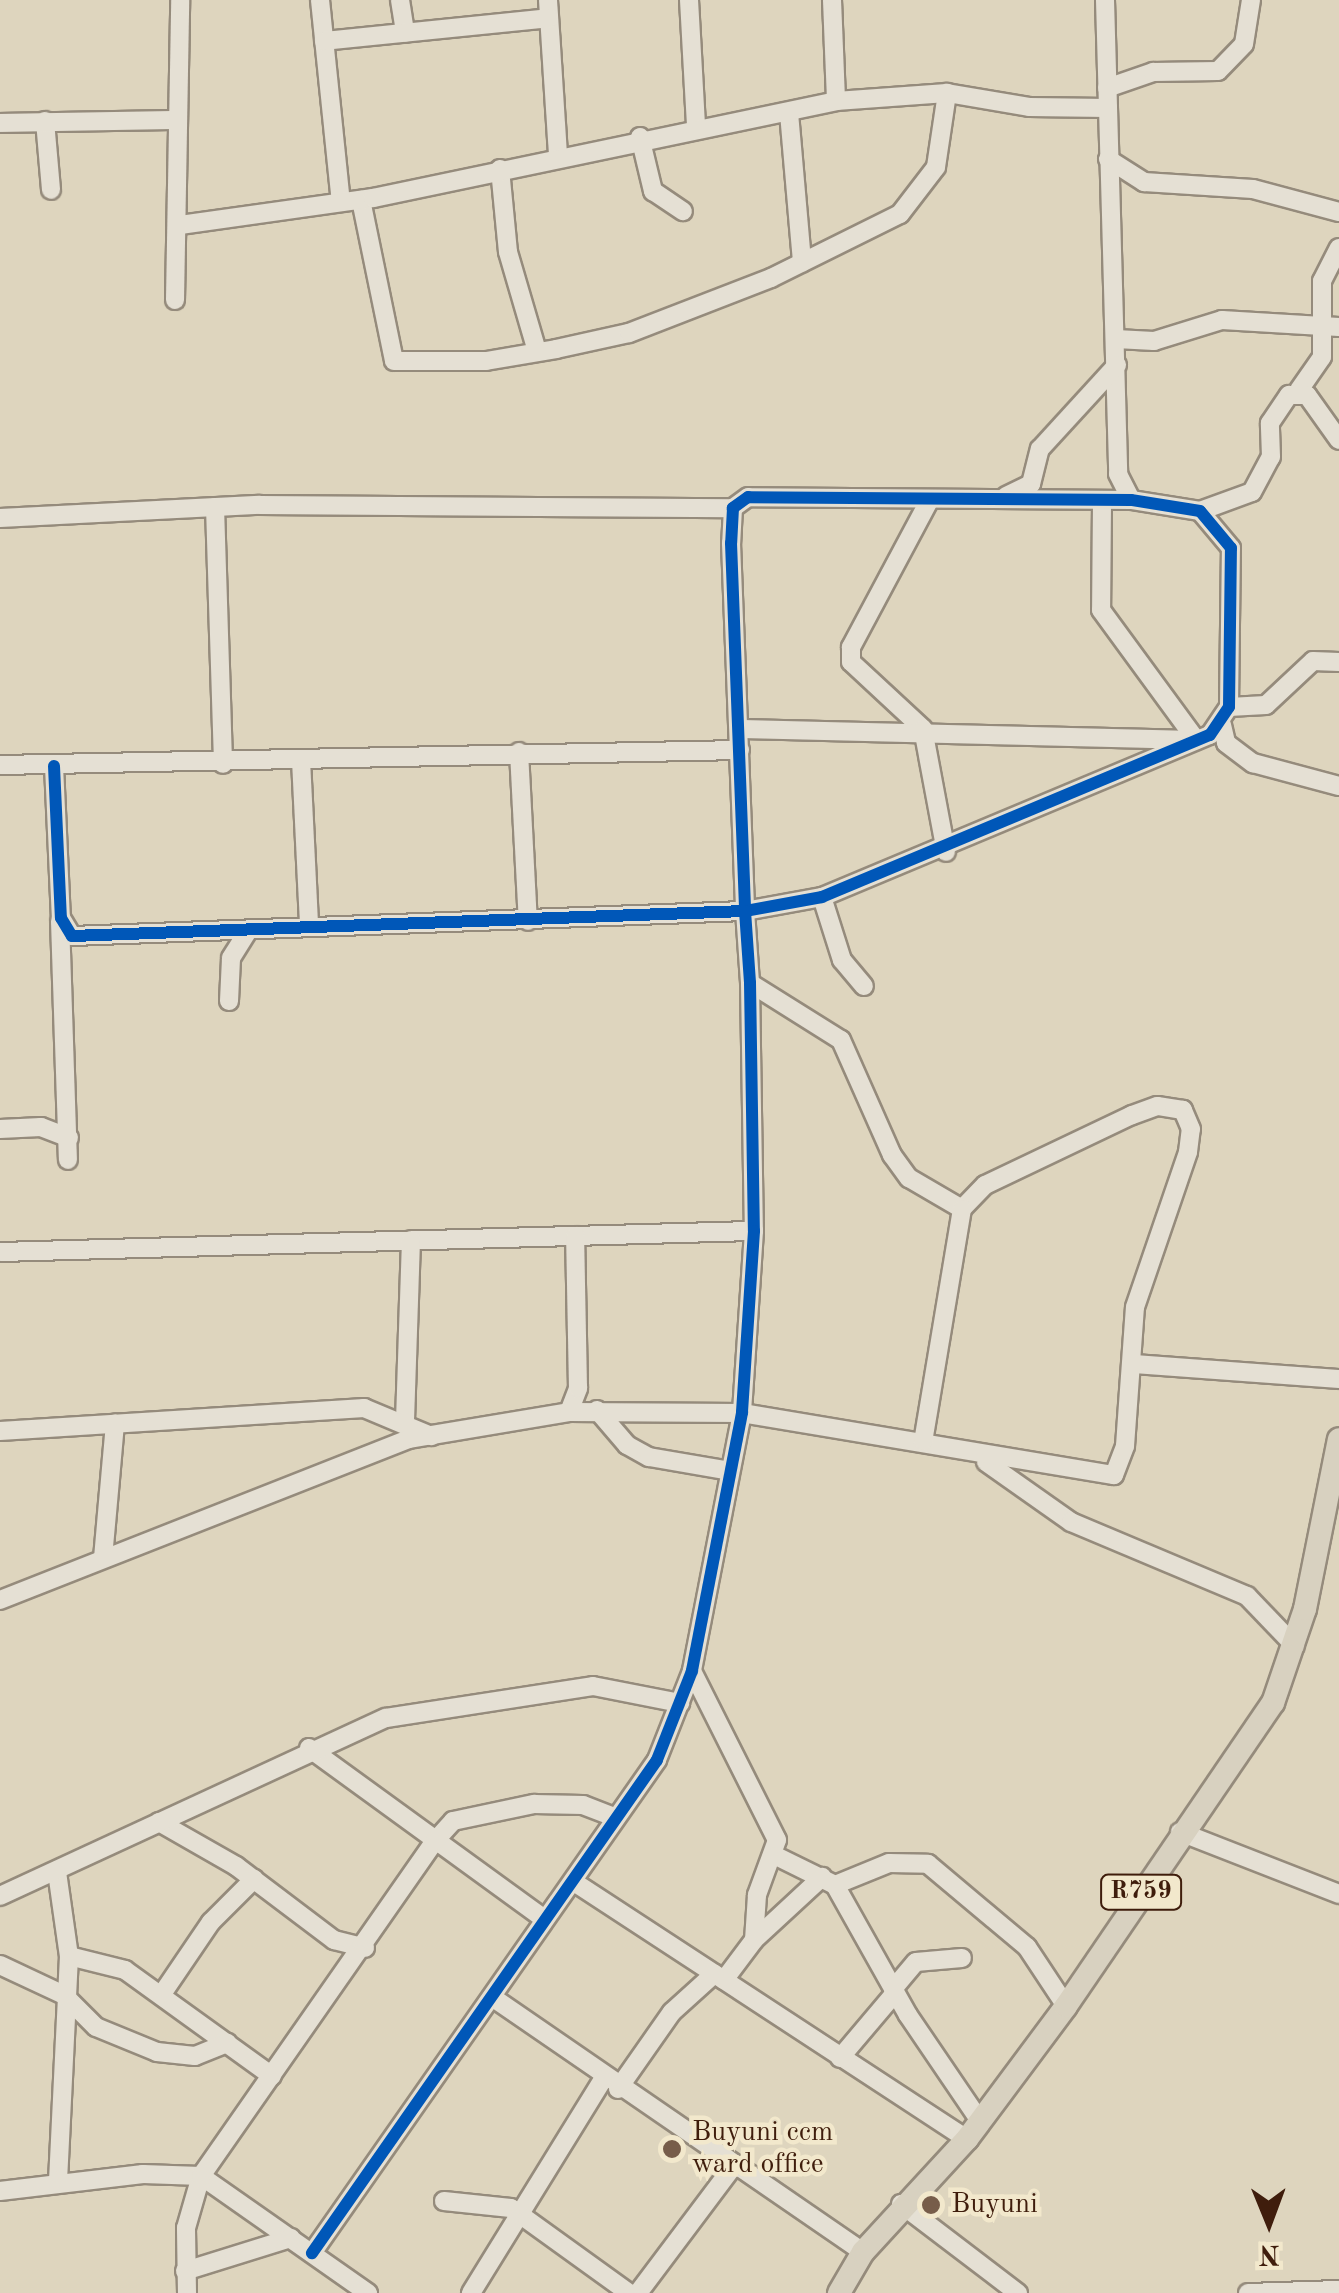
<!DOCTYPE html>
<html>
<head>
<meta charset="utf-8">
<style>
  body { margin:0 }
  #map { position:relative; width:1339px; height:2293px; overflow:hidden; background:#ded5be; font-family:"Old Standard TT",serif }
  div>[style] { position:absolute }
  .roads { filter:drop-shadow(2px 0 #958b7c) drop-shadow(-2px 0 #958b7c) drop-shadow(0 2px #958b7c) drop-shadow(0 -2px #958b7c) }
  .minor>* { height:18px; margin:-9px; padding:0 9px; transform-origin:9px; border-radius:9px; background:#e5e0d4 }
  .major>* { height:22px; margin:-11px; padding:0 11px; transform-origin:11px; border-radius:11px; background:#d8d1c0 }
  .cycleway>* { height:12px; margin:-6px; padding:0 6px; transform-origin:6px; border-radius:6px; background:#0057b8 }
  .dots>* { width:28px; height:28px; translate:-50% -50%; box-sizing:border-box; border:5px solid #f2e8cc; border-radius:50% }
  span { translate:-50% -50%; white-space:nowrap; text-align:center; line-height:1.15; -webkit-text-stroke:9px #f2e8cc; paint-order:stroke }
  .shield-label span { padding:2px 8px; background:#f2e8cc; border:2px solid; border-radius:8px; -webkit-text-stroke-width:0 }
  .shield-label { font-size:25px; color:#3f1d0c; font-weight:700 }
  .poi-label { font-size:28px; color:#3f1d0c }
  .left { translate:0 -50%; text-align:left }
  .north { position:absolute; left:1219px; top:2173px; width:100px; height:100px; -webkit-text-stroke:8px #f2e8cc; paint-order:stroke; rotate:179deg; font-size:28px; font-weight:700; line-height:40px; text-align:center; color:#3f1d0c }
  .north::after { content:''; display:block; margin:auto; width:35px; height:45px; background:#3f1d0c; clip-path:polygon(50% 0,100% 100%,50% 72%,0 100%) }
</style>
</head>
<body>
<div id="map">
  <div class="roads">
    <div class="minor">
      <i style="left:320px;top:0;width:203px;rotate:84.1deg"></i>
      <i style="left:400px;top:0;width:33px;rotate:81deg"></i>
      <i style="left:548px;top:0;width:154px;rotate:86.3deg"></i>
      <i style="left:689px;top:0;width:125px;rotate:86.8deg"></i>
      <i style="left:832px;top:0;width:101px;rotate:87.7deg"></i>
      <i style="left:1105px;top:0;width:474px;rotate:88.4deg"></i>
      <i style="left:1118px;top:474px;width:29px;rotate:63deg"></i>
      <i style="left:324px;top:41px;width:226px;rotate:-5.8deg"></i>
      <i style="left:1107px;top:88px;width:49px;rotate:-19.2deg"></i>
      <i style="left:1153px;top:72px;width:65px;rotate:-0.9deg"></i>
      <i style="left:1218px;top:71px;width:37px;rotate:-46deg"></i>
      <i style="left:1244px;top:44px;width:45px;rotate:-81deg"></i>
      <i style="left:789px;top:113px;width:150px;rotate:85deg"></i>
      <i style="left:45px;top:121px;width:69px;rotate:85deg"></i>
      <i style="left:0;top:123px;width:178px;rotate:-1deg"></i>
      <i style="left:640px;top:137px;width:56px;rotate:76.5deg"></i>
      <i style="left:653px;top:191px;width:36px;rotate:34deg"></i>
      <i style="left:1108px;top:159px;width:43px;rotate:32.6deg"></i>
      <i style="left:1144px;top:182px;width:109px;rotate:3.7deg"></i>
      <i style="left:1253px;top:189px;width:89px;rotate:15deg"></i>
      <i style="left:500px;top:169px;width:83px;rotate:84.5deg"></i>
      <i style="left:508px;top:252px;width:103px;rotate:73.7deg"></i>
      <i style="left:361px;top:200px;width:164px;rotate:78.4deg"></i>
      <i style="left:394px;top:361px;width:92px"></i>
      <i style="left:486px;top:361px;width:71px;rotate:-9.7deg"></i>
      <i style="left:556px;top:349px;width:75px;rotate:-12.4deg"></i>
      <i style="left:629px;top:333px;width:152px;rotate:-21.2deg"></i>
      <i style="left:771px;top:278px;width:144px;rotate:-26.4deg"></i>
      <i style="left:900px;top:214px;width:59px;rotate:-52.5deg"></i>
      <i style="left:936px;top:167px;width:75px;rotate:-81.5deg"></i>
      <i style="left:180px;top:225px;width:195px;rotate:-8deg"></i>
      <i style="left:373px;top:198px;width:473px;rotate:-11.8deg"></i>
      <i style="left:836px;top:101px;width:111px;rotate:-4.1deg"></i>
      <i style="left:947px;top:93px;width:83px;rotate:9.7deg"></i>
      <i style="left:1029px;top:107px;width:79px;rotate:0.7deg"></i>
      <i style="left:175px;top:300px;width:300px;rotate:-89deg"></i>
      <i style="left:1116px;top:339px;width:38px;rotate:3deg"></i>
      <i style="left:1154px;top:341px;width:71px;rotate:-17.2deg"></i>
      <i style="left:1222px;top:320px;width:117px;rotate:3.4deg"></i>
      <i style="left:1299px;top:390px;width:40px;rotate:-55.1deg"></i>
      <i style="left:1322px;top:357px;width:76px;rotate:-90deg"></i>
      <i style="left:1322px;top:281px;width:37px;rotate:-63deg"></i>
      <i style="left:1006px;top:496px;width:28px;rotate:-26deg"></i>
      <i style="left:1031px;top:484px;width:36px;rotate:-76deg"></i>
      <i style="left:1040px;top:449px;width:114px;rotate:-47.5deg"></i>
      <i style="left:929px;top:501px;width:166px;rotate:118.1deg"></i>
      <i style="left:851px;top:647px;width:15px;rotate:90deg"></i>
      <i style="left:851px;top:662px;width:98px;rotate:42.9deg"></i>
      <i style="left:923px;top:729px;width:125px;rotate:79.4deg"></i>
      <i style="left:1102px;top:504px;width:106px;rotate:90.5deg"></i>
      <i style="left:1101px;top:610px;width:161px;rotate:53.8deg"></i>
      <i style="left:215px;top:507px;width:257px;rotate:88.2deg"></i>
      <i style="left:1200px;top:511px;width:55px;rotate:-20.1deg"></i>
      <i style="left:1252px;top:492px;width:40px;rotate:-62deg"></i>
      <i style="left:1271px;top:457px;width:34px;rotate:-92deg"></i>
      <i style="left:1270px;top:423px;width:34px;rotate:-56deg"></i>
      <i style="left:1289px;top:395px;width:18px"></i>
      <i style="left:1307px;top:395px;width:55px;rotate:54.6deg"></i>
      <i style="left:0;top:518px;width:260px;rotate:-2.9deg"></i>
      <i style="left:260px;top:505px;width:473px;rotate:0.4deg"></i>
      <i style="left:1229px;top:707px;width:37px;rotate:-3deg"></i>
      <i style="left:1266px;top:705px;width:64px;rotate:-43.1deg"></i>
      <i style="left:1313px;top:661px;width:26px;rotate:2deg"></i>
      <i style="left:1222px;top:725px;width:18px;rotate:77deg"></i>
      <i style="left:1226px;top:743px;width:34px;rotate:37deg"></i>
      <i style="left:1253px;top:763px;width:89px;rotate:15deg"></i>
      <i style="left:741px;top:729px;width:454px;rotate:1.4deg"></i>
      <i style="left:519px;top:752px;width:169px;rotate:87deg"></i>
      <i style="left:301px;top:760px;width:165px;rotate:87.2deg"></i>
      <i style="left:0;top:765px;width:740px;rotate:-1.16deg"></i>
      <i style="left:54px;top:766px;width:152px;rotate:87.4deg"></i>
      <i style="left:61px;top:918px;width:21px;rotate:59deg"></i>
      <i style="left:72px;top:936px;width:673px;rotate:-2.13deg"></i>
      <i style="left:745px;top:911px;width:78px;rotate:-10.3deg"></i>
      <i style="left:822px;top:897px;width:420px;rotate:-22.7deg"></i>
      <i style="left:1210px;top:735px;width:34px;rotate:-56deg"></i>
      <i style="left:1229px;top:707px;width:159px;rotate:-89.3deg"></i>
      <i style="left:1231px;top:548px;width:48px;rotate:-130deg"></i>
      <i style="left:1200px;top:511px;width:70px;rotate:-170.9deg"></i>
      <i style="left:1131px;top:500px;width:383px;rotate:-179.6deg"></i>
      <i style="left:748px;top:497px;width:19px;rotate:144deg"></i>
      <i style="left:733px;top:508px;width:35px;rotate:93deg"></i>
      <i style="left:731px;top:543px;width:368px;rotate:87.8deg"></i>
      <i style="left:745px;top:911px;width:72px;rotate:86deg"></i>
      <i style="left:750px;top:983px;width:248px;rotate:89.1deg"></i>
      <i style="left:754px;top:1231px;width:182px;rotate:93.8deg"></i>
      <i style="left:742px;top:1413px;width:263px;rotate:101deg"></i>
      <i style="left:692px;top:1671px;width:96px;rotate:111.5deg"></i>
      <i style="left:657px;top:1760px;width:602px;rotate:124.98deg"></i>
      <i style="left:822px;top:897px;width:66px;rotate:72.4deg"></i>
      <i style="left:842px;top:960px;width:34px;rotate:50deg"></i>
      <i style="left:60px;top:921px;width:239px;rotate:88.1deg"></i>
      <i style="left:750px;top:983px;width:107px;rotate:32.1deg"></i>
      <i style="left:841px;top:1040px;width:126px;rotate:66.1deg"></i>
      <i style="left:892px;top:1155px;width:29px;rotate:54deg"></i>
      <i style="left:909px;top:1178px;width:61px;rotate:30.3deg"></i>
      <i style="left:229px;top:1001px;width:43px;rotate:-87.3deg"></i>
      <i style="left:231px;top:958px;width:32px;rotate:-58deg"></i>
      <i style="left:0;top:1129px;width:41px;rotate:-2.8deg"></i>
      <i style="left:41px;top:1127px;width:30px;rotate:21deg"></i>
      <i style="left:0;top:1252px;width:754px;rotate:-1.6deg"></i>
      <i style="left:1133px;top:1364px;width:207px;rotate:4.2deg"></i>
      <i style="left:597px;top:1410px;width:46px;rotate:49.4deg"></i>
      <i style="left:627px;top:1445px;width:25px;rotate:29deg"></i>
      <i style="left:649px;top:1457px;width:82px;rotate:9.8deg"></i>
      <i style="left:569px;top:1412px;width:26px;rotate:-69deg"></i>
      <i style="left:578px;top:1388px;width:152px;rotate:-91.1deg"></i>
      <i style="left:405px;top:1421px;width:181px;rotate:-88.1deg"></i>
      <i style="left:0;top:1431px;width:365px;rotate:-3.6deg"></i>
      <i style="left:364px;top:1408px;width:73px;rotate:22.7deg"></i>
      <i style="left:986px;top:1462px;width:104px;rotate:35.2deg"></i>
      <i style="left:1071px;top:1522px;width:191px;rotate:22.8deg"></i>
      <i style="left:1247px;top:1596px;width:69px;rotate:46.2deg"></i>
      <i style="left:103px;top:1558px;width:135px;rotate:-84.9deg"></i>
      <i style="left:0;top:1600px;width:439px;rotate:-21.5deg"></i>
      <i style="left:408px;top:1439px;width:163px;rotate:-9.5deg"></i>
      <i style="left:569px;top:1412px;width:173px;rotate:0.3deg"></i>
      <i style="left:742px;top:1413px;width:377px;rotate:9.5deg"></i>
      <i style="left:1114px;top:1475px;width:31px;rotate:-69deg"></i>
      <i style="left:1125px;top:1446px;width:139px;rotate:-85.9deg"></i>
      <i style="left:1135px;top:1307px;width:164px;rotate:-71.1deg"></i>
      <i style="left:1188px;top:1152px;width:23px;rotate:-83deg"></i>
      <i style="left:1191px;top:1129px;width:21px;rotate:-113deg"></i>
      <i style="left:1183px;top:1110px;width:26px;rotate:-171deg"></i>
      <i style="left:1157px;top:1106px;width:27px;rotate:160deg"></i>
      <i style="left:1132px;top:1115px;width:163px;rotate:154.5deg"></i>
      <i style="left:985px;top:1185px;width:33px;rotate:134deg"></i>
      <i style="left:962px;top:1209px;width:235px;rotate:99.5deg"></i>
      <i style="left:692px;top:1671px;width:189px;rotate:63.3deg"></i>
      <i style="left:777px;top:1840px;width:59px;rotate:110deg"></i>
      <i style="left:757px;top:1895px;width:45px;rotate:93.8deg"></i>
      <i style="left:754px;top:1940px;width:50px;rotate:126.9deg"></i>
      <i style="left:309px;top:1748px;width:289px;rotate:36deg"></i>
      <i style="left:159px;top:1822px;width:89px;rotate:29.7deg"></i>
      <i style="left:236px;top:1866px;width:123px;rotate:37.1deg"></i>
      <i style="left:334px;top:1940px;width:32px;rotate:14deg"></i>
      <i style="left:1180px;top:1832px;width:171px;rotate:21.3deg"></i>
      <i style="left:776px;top:1856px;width:66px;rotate:26.2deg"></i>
      <i style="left:835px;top:1885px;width:149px;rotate:60.7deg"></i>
      <i style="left:908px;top:2015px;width:128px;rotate:55.8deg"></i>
      <i style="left:57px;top:1872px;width:85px;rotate:81.9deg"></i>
      <i style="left:69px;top:1956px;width:227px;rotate:92.8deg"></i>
      <i style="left:574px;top:1882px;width:470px;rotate:33.2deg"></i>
      <i style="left:835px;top:1885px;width:58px;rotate:-22.2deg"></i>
      <i style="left:889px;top:1863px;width:39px;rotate:1deg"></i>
      <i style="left:928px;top:1864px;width:129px;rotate:40deg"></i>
      <i style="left:1027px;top:1947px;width:71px;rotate:56.5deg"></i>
      <i style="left:0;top:1896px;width:425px;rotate:-24.8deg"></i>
      <i style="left:386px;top:1718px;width:209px;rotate:-8.8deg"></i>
      <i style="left:593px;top:1686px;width:89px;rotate:11.1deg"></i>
      <i style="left:754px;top:1940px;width:93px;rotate:-42.8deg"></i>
      <i style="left:69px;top:1956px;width:58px;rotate:14deg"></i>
      <i style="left:125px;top:1970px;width:181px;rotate:35.8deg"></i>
      <i style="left:0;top:1965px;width:71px;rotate:25.1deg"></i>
      <i style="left:64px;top:1995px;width:45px;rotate:45deg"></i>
      <i style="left:96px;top:2027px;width:66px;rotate:22.3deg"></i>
      <i style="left:157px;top:2052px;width:38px;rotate:6deg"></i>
      <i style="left:195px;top:2056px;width:35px;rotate:-22deg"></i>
      <i style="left:893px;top:1989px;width:35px;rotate:-50deg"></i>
      <i style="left:916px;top:1962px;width:46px;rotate:-5deg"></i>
      <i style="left:162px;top:1994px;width:87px;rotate:-55.8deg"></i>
      <i style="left:211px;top:1922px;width:61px;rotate:-45deg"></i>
      <i style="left:492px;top:1997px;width:450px;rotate:34.5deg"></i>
      <i style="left:840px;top:2058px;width:85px;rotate:-49.8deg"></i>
      <i style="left:618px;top:2089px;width:94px;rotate:-55deg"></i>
      <i style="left:672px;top:2012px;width:57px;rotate:-42.1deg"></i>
      <i style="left:0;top:2191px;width:144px;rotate:-6.8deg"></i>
      <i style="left:143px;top:2174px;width:58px;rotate:2deg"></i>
      <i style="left:201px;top:2176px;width:204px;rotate:35deg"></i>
      <i style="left:444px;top:2201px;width:67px;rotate:6deg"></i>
      <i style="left:511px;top:2208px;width:145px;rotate:35.8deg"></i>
      <i style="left:901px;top:2204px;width:147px;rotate:37.3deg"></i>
      <i style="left:185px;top:2271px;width:111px;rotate:-17.3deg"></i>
      <i style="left:187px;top:2293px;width:65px;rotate:-90.9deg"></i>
      <i style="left:186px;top:2228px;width:54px;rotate:-73.9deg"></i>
      <i style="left:201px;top:2176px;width:409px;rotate:-55.1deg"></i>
      <i style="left:435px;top:1841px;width:27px;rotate:-48deg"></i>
      <i style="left:453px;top:1821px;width:83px;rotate:-11.9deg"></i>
      <i style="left:534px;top:1804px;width:49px;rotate:1.2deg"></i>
      <i style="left:583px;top:1805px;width:33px;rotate:21deg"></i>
      <i style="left:471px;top:2293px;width:251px;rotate:-58.3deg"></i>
      <i style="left:638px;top:2293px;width:160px;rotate:-53.1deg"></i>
      <i style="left:1248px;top:2293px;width:91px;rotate:-1.9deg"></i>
    </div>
    <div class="major">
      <i style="left:839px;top:2293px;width:48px;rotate:-59.7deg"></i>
      <i style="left:863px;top:2252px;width:154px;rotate:-47.4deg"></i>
      <i style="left:967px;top:2139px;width:166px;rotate:-53.3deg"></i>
      <i style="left:1066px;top:2006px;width:367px;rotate:-55.7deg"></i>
      <i style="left:1273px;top:1703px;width:99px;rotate:-71.2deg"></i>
      <i style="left:1305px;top:1609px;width:173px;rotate:-78.7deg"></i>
    </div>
  </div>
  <div class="cycleway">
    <i style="left:54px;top:766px;width:152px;rotate:87.4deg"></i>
    <i style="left:61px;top:918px;width:21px;rotate:59deg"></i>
    <i style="left:72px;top:936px;width:673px;rotate:-2.13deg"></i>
    <i style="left:745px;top:911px;width:78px;rotate:-10.3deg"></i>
    <i style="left:822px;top:897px;width:420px;rotate:-22.7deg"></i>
    <i style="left:1210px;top:735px;width:34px;rotate:-56deg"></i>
    <i style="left:1229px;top:707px;width:159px;rotate:-89.3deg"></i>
    <i style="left:1231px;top:548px;width:48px;rotate:-130deg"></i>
    <i style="left:1200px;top:511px;width:70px;rotate:-170.9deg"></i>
    <i style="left:1131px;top:500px;width:383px;rotate:-179.6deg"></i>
    <i style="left:748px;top:497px;width:19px;rotate:144deg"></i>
    <i style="left:733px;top:508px;width:35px;rotate:93deg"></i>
    <i style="left:731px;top:543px;width:368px;rotate:87.8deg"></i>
    <i style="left:745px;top:911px;width:72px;rotate:86deg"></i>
    <i style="left:750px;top:983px;width:248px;rotate:89.1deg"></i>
    <i style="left:754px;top:1231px;width:182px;rotate:93.8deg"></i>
    <i style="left:742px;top:1413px;width:263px;rotate:101deg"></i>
    <i style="left:692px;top:1671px;width:96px;rotate:111.5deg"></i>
    <i style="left:657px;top:1760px;width:602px;rotate:124.98deg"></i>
  </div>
  <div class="dots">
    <i style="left:672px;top:2149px;background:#775d4a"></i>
    <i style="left:931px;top:2205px;background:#775d4a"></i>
  </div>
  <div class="shield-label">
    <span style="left:1141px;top:1892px">R759</span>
  </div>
  <div class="poi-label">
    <span class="left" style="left:692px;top:2149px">Buyuni ccm<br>ward office</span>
    <span class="left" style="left:951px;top:2205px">Buyuni</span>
  </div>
  <div class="north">N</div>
</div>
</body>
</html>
